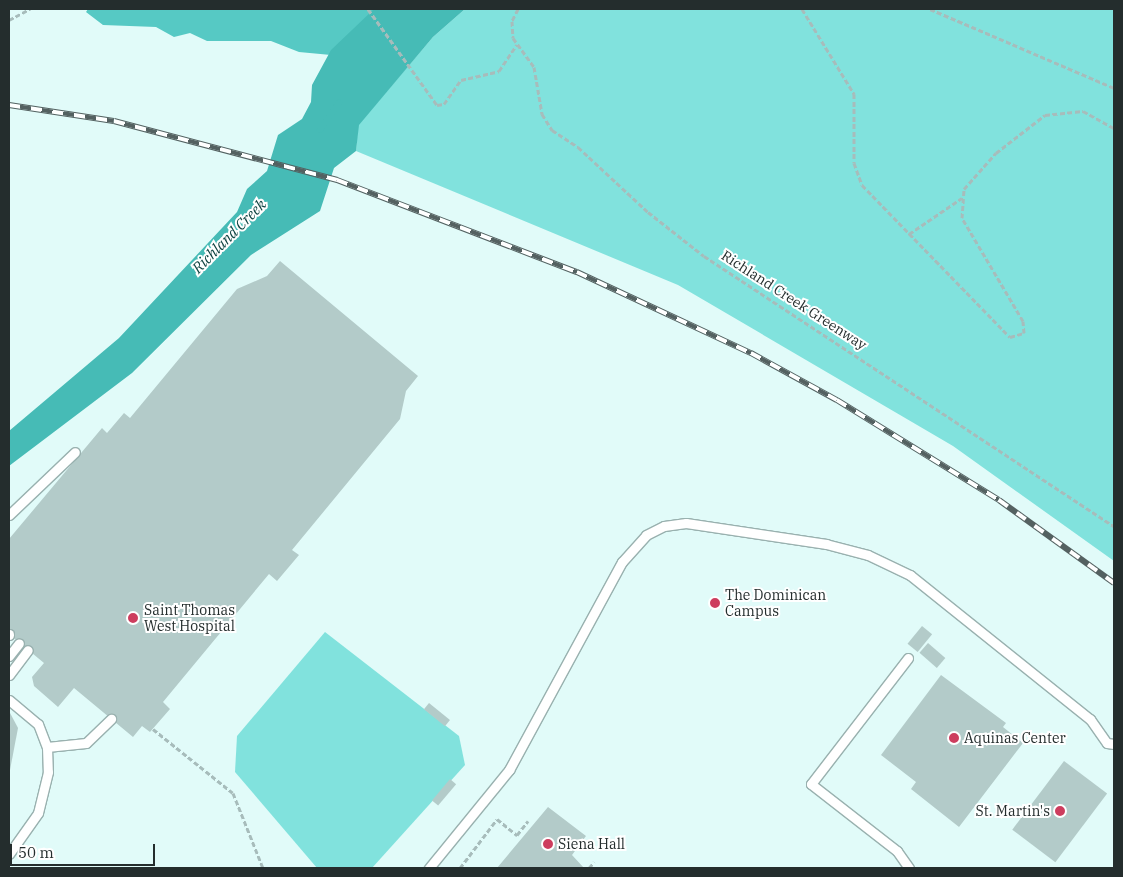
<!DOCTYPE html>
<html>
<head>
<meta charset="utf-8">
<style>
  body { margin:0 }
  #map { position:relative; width:1123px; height:877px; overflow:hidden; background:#e1fbf9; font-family:"IBM Plex Serif",serif }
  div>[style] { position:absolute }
  .green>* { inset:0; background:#81e2dd }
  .forest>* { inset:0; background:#56c9c4 }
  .water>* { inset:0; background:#46bbb6 }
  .stream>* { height:5.5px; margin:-2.75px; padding:0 2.75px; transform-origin:2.75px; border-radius:2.75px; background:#46bbb6 }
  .building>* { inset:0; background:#b3cbc9; transform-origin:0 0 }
  .path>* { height:3px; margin-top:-1.5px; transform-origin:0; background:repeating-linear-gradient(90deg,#a7bcbb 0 5px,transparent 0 7.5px) }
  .roads { filter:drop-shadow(1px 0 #99b1af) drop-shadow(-1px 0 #99b1af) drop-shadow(0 1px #99b1af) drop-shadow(0 -1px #99b1af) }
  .lane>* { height:9px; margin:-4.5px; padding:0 4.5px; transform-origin:4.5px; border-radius:4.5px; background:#fff }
  .rail>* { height:5.5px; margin-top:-2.75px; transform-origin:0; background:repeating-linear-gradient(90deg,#fff 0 11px,#546161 0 22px); box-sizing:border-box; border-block:1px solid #546161 }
  .dots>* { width:14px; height:14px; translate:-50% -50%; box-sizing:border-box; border:2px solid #fff; border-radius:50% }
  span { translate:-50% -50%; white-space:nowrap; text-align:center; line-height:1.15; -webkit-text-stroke:4px #fff; paint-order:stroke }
  .street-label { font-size:14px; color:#242d2d }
  .poi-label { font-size:14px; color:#242d2d }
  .left { translate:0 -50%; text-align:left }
  .right { translate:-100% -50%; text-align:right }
  .water-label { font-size:15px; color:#0e4341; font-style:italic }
  .frame { position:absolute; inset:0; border:10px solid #242d2d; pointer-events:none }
  .scale { position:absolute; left:10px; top:844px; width:145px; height:22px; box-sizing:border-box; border:2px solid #242d2d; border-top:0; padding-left:6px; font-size:15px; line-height:18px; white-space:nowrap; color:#242d2d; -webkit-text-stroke:4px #fff; paint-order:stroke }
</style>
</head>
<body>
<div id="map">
  <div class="green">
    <i style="clip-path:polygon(465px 9px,1114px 9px,1114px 561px,953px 446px,678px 285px,356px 151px,358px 125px,433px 37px)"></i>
    <i style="clip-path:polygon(325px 632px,459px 736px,465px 765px,372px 868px,317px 868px,235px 772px,237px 736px)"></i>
  </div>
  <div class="forest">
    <i style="clip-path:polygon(88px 9px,381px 9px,331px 55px,299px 52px,271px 41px,207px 41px,190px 33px,174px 37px,156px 27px,103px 25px,86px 12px)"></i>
  </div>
  <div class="water">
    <i style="clip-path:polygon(374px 9px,465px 9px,433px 37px,359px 125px,356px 151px,334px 168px,320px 211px,251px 255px,132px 373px,9px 466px,9px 431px,119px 338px,237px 212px,247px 189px,267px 171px,278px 135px,302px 119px,311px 102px,312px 85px,331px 50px)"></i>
  </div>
  <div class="stream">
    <i style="left:320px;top:130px;width:33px;rotate:-55deg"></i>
  </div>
  <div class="building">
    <i style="clip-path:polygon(280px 261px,418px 376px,406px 391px,400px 419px,292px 550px,299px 555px,277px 581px,269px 574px,163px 702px,170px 709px,150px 732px,142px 726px,133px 737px,74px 688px,58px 707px,34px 686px,32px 677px,44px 663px,9px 634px,9px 539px,102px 428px,107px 433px,124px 413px,130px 418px,237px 289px,267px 276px)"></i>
    <i style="left:922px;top:626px;width:13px;height:23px;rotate:39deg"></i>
    <i style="left:928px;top:643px;width:23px;height:13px;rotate:41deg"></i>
    <i style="clip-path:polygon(941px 675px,1006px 723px,1003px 727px,1023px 743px,959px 827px,911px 789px,916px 782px,881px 755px)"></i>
    <i style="left:429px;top:703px;width:27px;height:8px;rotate:39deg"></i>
    <i style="clip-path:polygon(9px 711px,18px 728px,10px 770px,9px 770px)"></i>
    <i style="left:1064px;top:761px;width:54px;height:86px;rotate:37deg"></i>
    <i style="left:450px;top:779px;width:8px;height:28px;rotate:40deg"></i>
    <i style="clip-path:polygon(548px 807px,586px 836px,572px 855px,584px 868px,497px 868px)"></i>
  </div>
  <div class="path">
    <i style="left:368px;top:9px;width:118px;rotate:54.3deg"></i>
    <i style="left:437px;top:105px;width:7px;rotate:-8deg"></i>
    <i style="left:444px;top:104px;width:29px;rotate:-55deg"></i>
    <i style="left:461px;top:80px;width:39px;rotate:-13deg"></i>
    <i style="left:499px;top:71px;width:32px;rotate:-56deg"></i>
    <i style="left:518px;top:9px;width:13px;rotate:117deg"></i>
    <i style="left:512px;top:21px;width:17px;rotate:87deg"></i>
    <i style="left:513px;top:38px;width:36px;rotate:54deg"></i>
    <i style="left:534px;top:67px;width:48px;rotate:80.3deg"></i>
    <i style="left:542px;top:114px;width:19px;rotate:58deg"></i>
    <i style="left:552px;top:130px;width:31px;rotate:33deg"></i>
    <i style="left:578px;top:147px;width:96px;rotate:42.9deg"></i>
    <i style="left:648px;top:212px;width:71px;rotate:38.2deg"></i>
    <i style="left:704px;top:256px;width:491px;rotate:33.4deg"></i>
    <i style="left:802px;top:9px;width:100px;rotate:58.5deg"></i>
    <i style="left:854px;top:94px;width:69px;rotate:90deg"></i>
    <i style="left:854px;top:163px;width:23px;rotate:70deg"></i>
    <i style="left:862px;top:185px;width:212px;rotate:45.8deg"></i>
    <i style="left:1010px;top:337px;width:15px;rotate:-16deg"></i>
    <i style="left:1024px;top:333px;width:12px;rotate:-95deg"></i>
    <i style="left:1023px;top:321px;width:120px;rotate:-120.6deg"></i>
    <i style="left:962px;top:218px;width:29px;rotate:-86deg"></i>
    <i style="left:964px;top:189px;width:48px;rotate:-48.4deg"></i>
    <i style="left:996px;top:153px;width:62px;rotate:-37.8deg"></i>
    <i style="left:1045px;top:115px;width:38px;rotate:-6deg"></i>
    <i style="left:1083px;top:111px;width:35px;rotate:29deg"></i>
    <i style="left:930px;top:9px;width:200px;rotate:23.2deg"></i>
    <i style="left:9px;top:20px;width:24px;rotate:-28deg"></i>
    <i style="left:909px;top:234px;width:64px;rotate:-34.2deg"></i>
    <i style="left:153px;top:729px;width:102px;rotate:38.7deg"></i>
    <i style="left:233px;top:793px;width:81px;rotate:68.2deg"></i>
    <i style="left:460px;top:868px;width:61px;rotate:-52.9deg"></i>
    <i style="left:497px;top:819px;width:26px;rotate:39deg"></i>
    <i style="left:517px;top:835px;width:18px;rotate:-52deg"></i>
    <i style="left:589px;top:868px;width:8px;rotate:-50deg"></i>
  </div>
  <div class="roads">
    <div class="lane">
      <i style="left:9px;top:515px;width:91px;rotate:-43.7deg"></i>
      <i style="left:9px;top:635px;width:1px;rotate:-90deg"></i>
      <i style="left:9px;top:656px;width:16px;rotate:-52deg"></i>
      <i style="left:908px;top:658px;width:159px;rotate:127.6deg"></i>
      <i style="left:811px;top:784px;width:109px;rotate:37.9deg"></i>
      <i style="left:897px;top:851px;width:21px;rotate:55deg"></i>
      <i style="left:9px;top:675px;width:31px;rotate:-53deg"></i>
      <i style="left:9px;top:700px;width:38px;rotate:40deg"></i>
      <i style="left:38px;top:724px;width:25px;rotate:69deg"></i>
      <i style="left:47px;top:747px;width:25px;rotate:88deg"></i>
      <i style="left:48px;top:772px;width:42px;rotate:103.7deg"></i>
      <i style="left:38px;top:813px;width:50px;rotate:125.3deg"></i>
      <i style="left:47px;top:747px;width:39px;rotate:-6deg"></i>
      <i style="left:86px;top:743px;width:35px;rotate:-44deg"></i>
      <i style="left:429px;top:868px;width:127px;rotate:-50.8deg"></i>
      <i style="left:509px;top:770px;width:237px;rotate:-61.5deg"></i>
      <i style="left:622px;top:562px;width:36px;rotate:-48deg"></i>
      <i style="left:646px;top:535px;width:20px;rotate:-27deg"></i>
      <i style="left:664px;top:526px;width:22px;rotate:-8deg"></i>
      <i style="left:686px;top:523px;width:142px;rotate:8.5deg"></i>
      <i style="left:826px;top:544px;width:43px;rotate:14.7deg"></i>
      <i style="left:868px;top:555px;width:47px;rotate:25.5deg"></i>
      <i style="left:910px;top:575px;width:231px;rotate:38.7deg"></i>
      <i style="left:1090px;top:719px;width:29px;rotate:55deg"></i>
      <i style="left:1107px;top:743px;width:7px;rotate:8deg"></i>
    </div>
  </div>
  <div class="rail">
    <i style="left:9px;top:105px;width:106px;rotate:8.7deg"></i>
    <i style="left:114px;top:121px;width:231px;rotate:14.8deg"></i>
    <i style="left:337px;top:180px;width:257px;rotate:21deg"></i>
    <i style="left:577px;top:272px;width:192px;rotate:25deg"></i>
    <i style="left:751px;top:353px;width:98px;rotate:28.7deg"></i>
    <i style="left:837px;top:400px;width:190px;rotate:31.7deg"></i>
    <i style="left:999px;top:500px;width:142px;rotate:35.8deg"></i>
  </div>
  <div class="dots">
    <i style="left:715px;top:603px;background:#cd3d5e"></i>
    <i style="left:133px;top:618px;background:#cd3d5e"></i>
    <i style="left:954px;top:738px;background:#cd3d5e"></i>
    <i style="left:1060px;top:811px;background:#cd3d5e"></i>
    <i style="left:548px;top:844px;background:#cd3d5e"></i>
  </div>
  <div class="street-label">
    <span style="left:794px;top:300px;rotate:33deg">Richland Creek Greenway</span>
  </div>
  <div class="poi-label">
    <span class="left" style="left:725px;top:603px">The Dominican<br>Campus</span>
    <span class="left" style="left:144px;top:618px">Saint Thomas<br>West Hospital</span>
    <span class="left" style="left:964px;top:738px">Aquinas Center</span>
    <span class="right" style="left:1050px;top:811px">St. Martin's</span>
    <span class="left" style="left:558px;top:844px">Siena Hall</span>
  </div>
  <div class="water-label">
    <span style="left:229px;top:236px;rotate:-45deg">Richland Creek</span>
  </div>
  <div class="frame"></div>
  <div class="scale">50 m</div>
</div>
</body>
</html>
